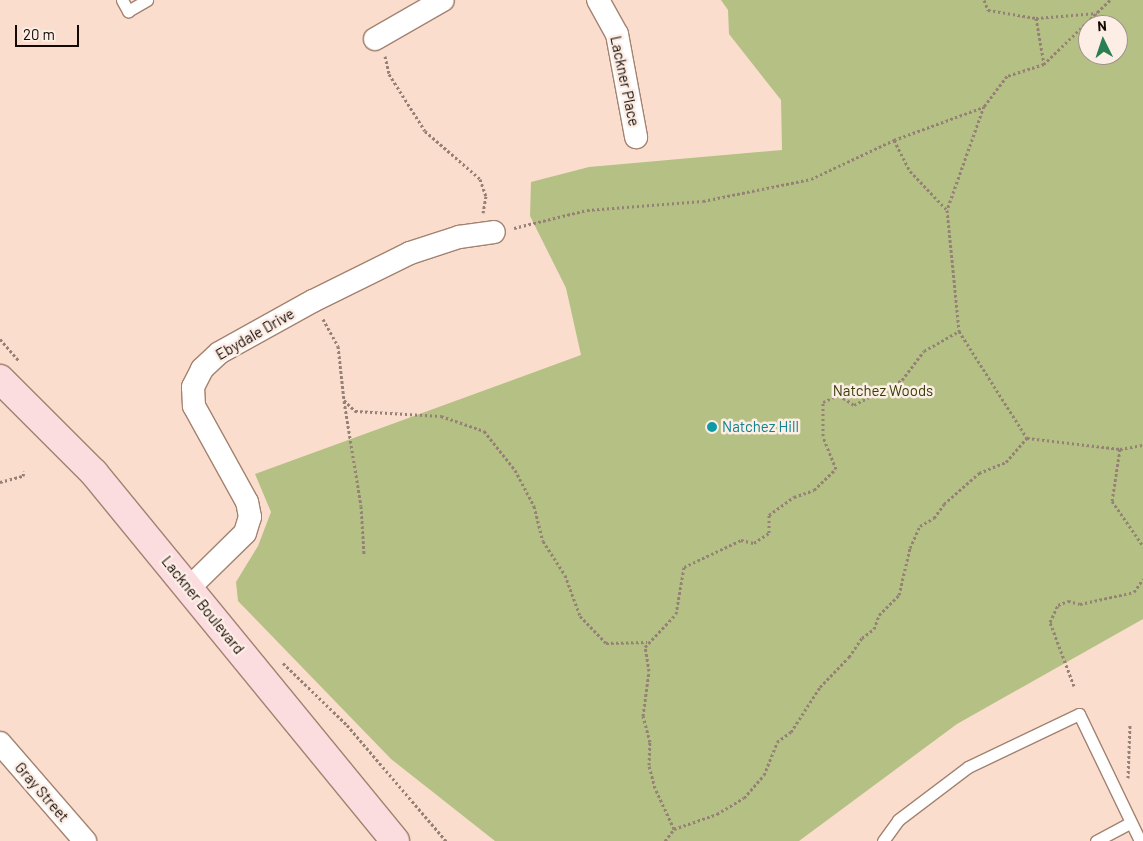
<!DOCTYPE html>
<html>
<head>
<meta charset="utf-8">
<style>
  body { margin:0 }
  #map { position:relative; width:1143px; height:841px; overflow:hidden; background:#faddcd; font-family:Barlow,sans-serif }
  div>[style] { position:absolute }
  .green>* { inset:0; background:#b5c184 }
  .path>* { height:3px; margin-top:-1.5px; transform-origin:0; background:repeating-linear-gradient(90deg,#968176 0 2.5px,transparent 0 5px) }
  .roads { filter:drop-shadow(1px 0 #a38270) drop-shadow(-1px 0 #a38270) drop-shadow(0 1px #a38270) drop-shadow(0 -1px #a38270) }
  .lane>* { height:11px; margin:-5.5px; padding:0 5.5px; transform-origin:5.5px; border-radius:5.5px; background:#fff }
  .street>* { height:22px; margin:-11px; padding:0 11px; transform-origin:11px; border-radius:11px; background:#fff }
  .secondary>* { height:28px; margin:-14px; padding:0 14px; transform-origin:14px; border-radius:14px; background:#fbdddf }
  .dots>* { width:14px; height:14px; translate:-50% -50%; box-sizing:border-box; border:2px solid #fcede5; border-radius:50% }
  span { translate:-50% -50%; white-space:nowrap; text-align:center; line-height:1.15; -webkit-text-stroke:5px #fcede5; paint-order:stroke }
  .street-label { font-size:15px; color:#150904 }
  .park-label { font-size:15px; color:#373f08 }
  .culture-label { font-size:15px; color:#0d838f }
  .left { translate:0 -50%; text-align:left }
  .north { position:absolute; left:1078px; top:15px; width:50px; height:50px; box-sizing:border-box; background:#fcede5; border:1px solid #a0928b; border-radius:50%; rotate:356deg; font-size:14px; font-weight:700; line-height:20px; text-align:center; color:#150904 }
  .north::after { content:''; display:block; margin:auto; width:18px; height:22px; background:#2a7f52; clip-path:polygon(50% 0,100% 100%,50% 72%,0 100%) }
  .scale { position:absolute; left:15px; top:25px; width:64px; height:22px; box-sizing:border-box; border:2px solid #150904; border-top:0; padding-left:6px; font-size:15px; line-height:18px; white-space:nowrap; color:#150904; -webkit-text-stroke:4px #fcede5; paint-order:stroke }
</style>
</head>
<body>
<div id="map">
  <div class="green">
    <i style="clip-path:polygon(evenodd,721px 0,1143px 0,1143px 619px,957px 724px,799px 841px,495px 841px,391px 759px,238px 601px,236px 582px,258px 546px,271px 512px,255px 474px,581px 355px,566px 288px,530px 216px,531px 182px,589px 167px,782px 150px,781px 100px,729px 34px,728px 10px,721px 0,1088px 25px,1118px 25px,1118px 55px,1088px 55px,1088px 25px)"></i>
  </div>
  <div class="path">
    <i style="left:984px;top:0;width:11px;rotate:68deg"></i>
    <i style="left:988px;top:10px;width:49px;rotate:9.5deg"></i>
    <i style="left:1036px;top:18px;width:61px;rotate:-4.7deg"></i>
    <i style="left:1110px;top:0;width:92px;rotate:135.9deg"></i>
    <i style="left:1044px;top:64px;width:39px;rotate:162deg"></i>
    <i style="left:1007px;top:76px;width:38px;rotate:127deg"></i>
    <i style="left:984px;top:106px;width:110px;rotate:109.6deg"></i>
    <i style="left:947px;top:210px;width:122px;rotate:84.3deg"></i>
    <i style="left:959px;top:331px;width:127px;rotate:57.6deg"></i>
    <i style="left:1027px;top:438px;width:94px;rotate:6.7deg"></i>
    <i style="left:1120px;top:449px;width:23px;rotate:-10deg"></i>
    <i style="left:1036px;top:18px;width:47px;rotate:80.1deg"></i>
    <i style="left:385px;top:56px;width:18px;rotate:77deg"></i>
    <i style="left:389px;top:74px;width:67px;rotate:57.7deg"></i>
    <i style="left:425px;top:131px;width:73px;rotate:41.1deg"></i>
    <i style="left:480px;top:179px;width:18px;rotate:71deg"></i>
    <i style="left:486px;top:196px;width:17px;rotate:100deg"></i>
    <i style="left:894px;top:140px;width:35px;rotate:63deg"></i>
    <i style="left:910px;top:171px;width:54px;rotate:46.5deg"></i>
    <i style="left:514px;top:228px;width:75px;rotate:-13.9deg"></i>
    <i style="left:587px;top:210px;width:116px;rotate:-4.4deg"></i>
    <i style="left:703px;top:201px;width:110px;rotate:-11.5deg"></i>
    <i style="left:811px;top:179px;width:92px;rotate:-25.2deg"></i>
    <i style="left:894px;top:140px;width:95px;rotate:-20.3deg"></i>
    <i style="left:323px;top:319px;width:31px;rotate:61deg"></i>
    <i style="left:338px;top:346px;width:54px;rotate:83.7deg"></i>
    <i style="left:344px;top:400px;width:16px;rotate:45deg"></i>
    <i style="left:355px;top:411px;width:86px;rotate:3.3deg"></i>
    <i style="left:441px;top:416px;width:46px;rotate:19.2deg"></i>
    <i style="left:484px;top:431px;width:50px;rotate:51.5deg"></i>
    <i style="left:515px;top:470px;width:41px;rotate:62.2deg"></i>
    <i style="left:534px;top:506px;width:36px;rotate:76deg"></i>
    <i style="left:543px;top:541px;width:40px;rotate:57.1deg"></i>
    <i style="left:565px;top:575px;width:44px;rotate:69.9deg"></i>
    <i style="left:580px;top:616px;width:37px;rotate:46deg"></i>
    <i style="left:606px;top:643px;width:41px;rotate:-1.4deg"></i>
    <i style="left:0;top:339px;width:29px;rotate:49deg"></i>
    <i style="left:344px;top:401px;width:106px;rotate:80.8deg"></i>
    <i style="left:361px;top:506px;width:49px;rotate:86.5deg"></i>
    <i style="left:1120px;top:449px;width:53px;rotate:98.7deg"></i>
    <i style="left:1112px;top:501px;width:55px;rotate:55.4deg"></i>
    <i style="left:0;top:482px;width:24px;rotate:-15deg"></i>
    <i style="left:23px;top:476px;width:5px;rotate:-79deg"></i>
    <i style="left:283px;top:663px;width:89px;rotate:44.1deg"></i>
    <i style="left:347px;top:725px;width:153px;rotate:49.5deg"></i>
    <i style="left:1074px;top:686px;width:68px;rotate:-110.6deg"></i>
    <i style="left:1050px;top:622px;width:19px;rotate:-65deg"></i>
    <i style="left:1058px;top:605px;width:11px;rotate:-22deg"></i>
    <i style="left:1068px;top:601px;width:12px;rotate:14deg"></i>
    <i style="left:1080px;top:604px;width:55px;rotate:-12.5deg"></i>
    <i style="left:1134px;top:592px;width:16px;rotate:-55deg"></i>
    <i style="left:1128px;top:778px;width:54px;rotate:-87.9deg"></i>
    <i style="left:674px;top:829px;width:45px;rotate:-114.9deg"></i>
    <i style="left:655px;top:788px;width:24px;rotate:-105deg"></i>
    <i style="left:649px;top:765px;width:23px;rotate:-88deg"></i>
    <i style="left:650px;top:742px;width:27px;rotate:-105deg"></i>
    <i style="left:643px;top:716px;width:45px;rotate:-82.4deg"></i>
    <i style="left:649px;top:671px;width:24px;rotate:-99deg"></i>
    <i style="left:645px;top:647px;width:45px;rotate:-46.8deg"></i>
    <i style="left:676px;top:614px;width:48px;rotate:-80.3deg"></i>
    <i style="left:684px;top:567px;width:63px;rotate:-25.3deg"></i>
    <i style="left:741px;top:540px;width:13px;rotate:13deg"></i>
    <i style="left:754px;top:543px;width:18px;rotate:-34deg"></i>
    <i style="left:769px;top:533px;width:18px;rotate:-90deg"></i>
    <i style="left:769px;top:515px;width:31px;rotate:-36deg"></i>
    <i style="left:794px;top:497px;width:21px;rotate:-19deg"></i>
    <i style="left:814px;top:490px;width:30px;rotate:-44deg"></i>
    <i style="left:836px;top:469px;width:35px;rotate:-112deg"></i>
    <i style="left:823px;top:436px;width:34px;rotate:-90deg"></i>
    <i style="left:823px;top:402px;width:17px;rotate:-24deg"></i>
    <i style="left:839px;top:395px;width:18px;rotate:34deg"></i>
    <i style="left:854px;top:405px;width:54px;rotate:-27.5deg"></i>
    <i style="left:902px;top:380px;width:36px;rotate:-53deg"></i>
    <i style="left:924px;top:351px;width:40px;rotate:-29.7deg"></i>
    <i style="left:665px;top:841px;width:15px;rotate:-53deg"></i>
    <i style="left:674px;top:829px;width:46px;rotate:-19.2deg"></i>
    <i style="left:717px;top:814px;width:31px;rotate:-31deg"></i>
    <i style="left:744px;top:798px;width:30px;rotate:-49deg"></i>
    <i style="left:764px;top:775px;width:35px;rotate:-68deg"></i>
    <i style="left:777px;top:742px;width:17px;rotate:-36deg"></i>
    <i style="left:791px;top:732px;width:54px;rotate:-57.2deg"></i>
    <i style="left:820px;top:687px;width:42px;rotate:-46deg"></i>
    <i style="left:849px;top:657px;width:23px;rotate:-56deg"></i>
    <i style="left:862px;top:638px;width:15px;rotate:-37deg"></i>
    <i style="left:874px;top:629px;width:15px;rotate:-70deg"></i>
    <i style="left:879px;top:615px;width:28px;rotate:-45deg"></i>
    <i style="left:899px;top:595px;width:48px;rotate:-76.8deg"></i>
    <i style="left:910px;top:548px;width:24px;rotate:-66deg"></i>
    <i style="left:920px;top:526px;width:16px;rotate:-30deg"></i>
    <i style="left:934px;top:518px;width:17px;rotate:-54deg"></i>
    <i style="left:944px;top:504px;width:47px;rotate:-41.5deg"></i>
    <i style="left:979px;top:473px;width:29px;rotate:-22deg"></i>
    <i style="left:1006px;top:462px;width:32px;rotate:-49deg"></i>
  </div>
  <div class="roads">
    <div class="lane">
      <i style="left:122px;top:0;width:13px;rotate:61deg"></i>
      <i style="left:128px;top:11px;width:22px;rotate:-30deg"></i>
      <i style="left:883px;top:841px;width:26px;rotate:-54deg"></i>
      <i style="left:898px;top:820px;width:88px;rotate:-37.1deg"></i>
      <i style="left:968px;top:767px;width:123px;rotate:-25.5deg"></i>
      <i style="left:1079px;top:714px;width:141px;rotate:64.3deg"></i>
      <i style="left:1096px;top:841px;width:38px;rotate:-28deg"></i>
    </div>
    <div class="street">
      <i style="left:598px;top:0;width:39px;rotate:61deg"></i>
      <i style="left:617px;top:34px;width:105px;rotate:79.5deg"></i>
      <i style="left:375px;top:39px;width:78px;rotate:-29.8deg"></i>
      <i style="left:189px;top:588px;width:78px;rotate:-44.5deg"></i>
      <i style="left:245px;top:533px;width:17px;rotate:-73deg"></i>
      <i style="left:250px;top:517px;width:15px;rotate:-101deg"></i>
      <i style="left:247px;top:502px;width:110px;rotate:-118.9deg"></i>
      <i style="left:194px;top:406px;width:19px;rotate:-93deg"></i>
      <i style="left:193px;top:387px;width:20px;rotate:-63deg"></i>
      <i style="left:202px;top:369px;width:23px;rotate:-43deg"></i>
      <i style="left:219px;top:353px;width:107px;rotate:-29deg"></i>
      <i style="left:313px;top:301px;width:108px;rotate:-26.3deg"></i>
      <i style="left:410px;top:253px;width:52px;rotate:-18.1deg"></i>
      <i style="left:459px;top:237px;width:35px;rotate:-8deg"></i>
      <i style="left:0;top:743px;width:130px;rotate:49.1deg"></i>
    </div>
    <div class="secondary">
      <i style="left:0;top:379px;width:133px;rotate:45deg"></i>
      <i style="left:94px;top:473px;width:475px;rotate:50.7deg"></i>
    </div>
  </div>
  <div class="dots">
    <i style="left:712px;top:427px;background:#0f9aa8"></i>
  </div>
  <div class="street-label">
    <span style="left:625px;top:81px;rotate:78deg">Lackner Place</span>
    <span style="left:255px;top:334px;rotate:-30deg">Ebydale Drive</span>
    <span style="left:203px;top:605px;rotate:51deg">Lackner Boulevard</span>
    <span style="left:42px;top:792px;rotate:49deg">Gray Street</span>
  </div>
  <div class="park-label">
    <span style="left:883px;top:391px">Natchez Woods</span>
  </div>
  <div class="culture-label">
    <span class="left" style="left:722px;top:427px">Natchez Hill</span>
  </div>
  <div class="north">N</div>
  <div class="scale">20 m</div>
</div>
</body>
</html>
